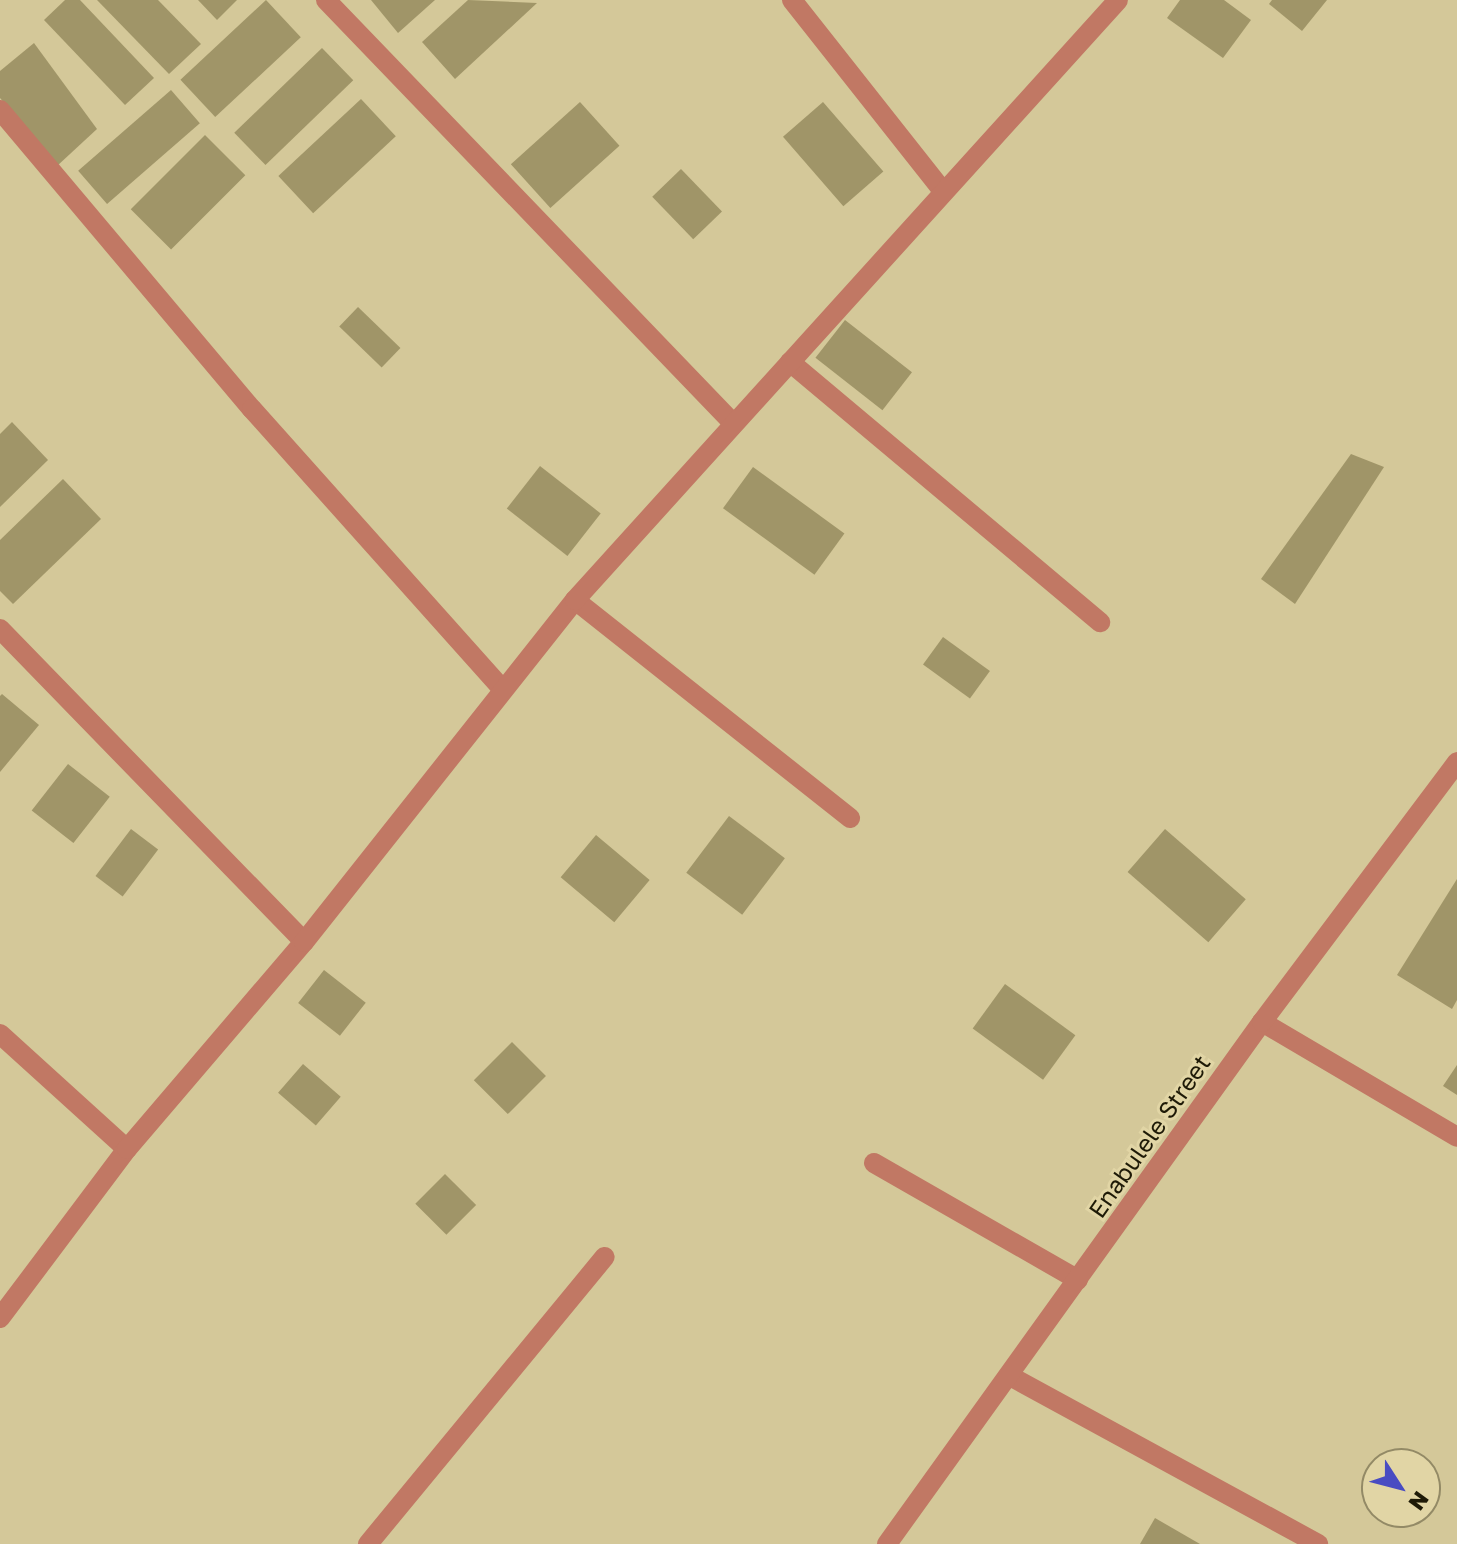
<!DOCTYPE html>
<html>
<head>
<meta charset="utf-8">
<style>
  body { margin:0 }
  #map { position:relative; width:1457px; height:1544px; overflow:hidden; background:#d4c899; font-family:"Golos Text",sans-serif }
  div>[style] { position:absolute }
  .building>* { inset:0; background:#a09568; transform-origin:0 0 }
  .minor>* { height:20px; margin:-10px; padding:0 10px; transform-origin:10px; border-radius:10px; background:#c17864 }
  span { translate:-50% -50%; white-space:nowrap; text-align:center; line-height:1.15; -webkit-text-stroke:6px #e1d5a5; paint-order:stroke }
  .street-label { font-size:24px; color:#1e1a07 }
  .north { position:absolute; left:1361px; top:1448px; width:80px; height:80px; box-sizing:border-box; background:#e1d5a5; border:2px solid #938a66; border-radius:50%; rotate:126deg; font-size:22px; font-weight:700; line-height:32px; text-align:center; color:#1e1a07 }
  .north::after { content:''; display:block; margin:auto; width:28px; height:36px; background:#494cc2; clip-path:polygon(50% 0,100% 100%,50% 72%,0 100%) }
</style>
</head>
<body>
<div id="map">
  <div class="building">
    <i style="clip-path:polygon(65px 0,80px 0,154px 78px,125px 105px,44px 20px)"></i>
    <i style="clip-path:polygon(97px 0,158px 0,201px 44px,169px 74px)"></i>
    <i style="clip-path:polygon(198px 0,237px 0,217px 20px)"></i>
    <i style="left:266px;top:0;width:51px;height:117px;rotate:47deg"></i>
    <i style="clip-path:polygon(371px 0,435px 0,398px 33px)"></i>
    <i style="clip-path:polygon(468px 0,537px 3px,455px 79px,422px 42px)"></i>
    <i style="clip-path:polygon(1180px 0,1224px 0,1251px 20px,1223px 58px,1167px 18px)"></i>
    <i style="clip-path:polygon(1272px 0,1327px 0,1302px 31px,1269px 4px)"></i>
    <i style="clip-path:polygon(34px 43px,97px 129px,57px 166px,0 98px,0 71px)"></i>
    <i style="left:322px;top:48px;width:45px;height:122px;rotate:46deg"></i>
    <i style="left:171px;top:90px;width:44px;height:123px;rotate:49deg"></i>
    <i style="left:361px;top:99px;width:51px;height:113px;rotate:47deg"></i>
    <i style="left:580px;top:102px;width:59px;height:93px;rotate:48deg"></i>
    <i style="left:823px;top:102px;width:92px;height:53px;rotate:49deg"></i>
    <i style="left:205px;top:135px;width:57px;height:105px;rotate:45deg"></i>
    <i style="left:681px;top:169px;width:59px;height:40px;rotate:46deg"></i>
    <i style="left:358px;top:307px;width:59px;height:27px;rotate:44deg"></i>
    <i style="left:845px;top:320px;width:85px;height:48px;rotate:38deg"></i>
    <i style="clip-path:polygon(12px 422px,48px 460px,0 507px,0 434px)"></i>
    <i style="clip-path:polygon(1351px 454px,1384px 467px,1295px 604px,1261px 579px)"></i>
    <i style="left:540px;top:466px;width:77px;height:54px;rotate:38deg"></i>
    <i style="left:753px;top:467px;width:113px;height:51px;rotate:36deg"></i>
    <i style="clip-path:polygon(63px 479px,101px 519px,13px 604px,0 591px,0 540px)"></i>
    <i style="left:943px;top:637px;width:58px;height:34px;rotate:36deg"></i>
    <i style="clip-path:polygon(2px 694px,39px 725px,0 772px,0 696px)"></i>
    <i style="left:68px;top:764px;width:53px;height:59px;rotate:38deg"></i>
    <i style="left:729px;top:816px;width:70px;height:71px;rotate:37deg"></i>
    <i style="left:131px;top:829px;width:34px;height:59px;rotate:37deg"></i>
    <i style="left:1165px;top:829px;width:107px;height:57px;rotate:41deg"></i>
    <i style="left:596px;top:835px;width:70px;height:55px;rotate:40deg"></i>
    <i style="clip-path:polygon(1457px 879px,1457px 1000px,1452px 1009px,1397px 975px)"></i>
    <i style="left:324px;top:970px;width:53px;height:42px;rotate:38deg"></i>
    <i style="left:1005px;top:984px;width:87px;height:55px;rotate:36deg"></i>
    <i style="left:512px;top:1042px;width:48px;height:54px;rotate:45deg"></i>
    <i style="left:303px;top:1064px;width:50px;height:38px;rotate:41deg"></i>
    <i style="clip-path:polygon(1457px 1065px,1457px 1095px,1443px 1086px)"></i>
    <i style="left:445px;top:1174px;width:44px;height:42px;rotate:45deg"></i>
    <i style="clip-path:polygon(1155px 1518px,1200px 1544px,1140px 1544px)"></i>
  </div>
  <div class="minor">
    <i style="left:326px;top:0;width:586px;rotate:46.11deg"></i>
    <i style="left:792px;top:0;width:242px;rotate:51.7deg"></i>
    <i style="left:0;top:110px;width:391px;rotate:49.9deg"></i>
    <i style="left:252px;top:409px;width:375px;rotate:48.2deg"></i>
    <i style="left:790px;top:362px;width:405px;rotate:40deg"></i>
    <i style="left:575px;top:600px;width:351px;rotate:38.4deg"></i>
    <i style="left:0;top:629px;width:436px;rotate:45.8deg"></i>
    <i style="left:1262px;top:1022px;width:226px;rotate:30.5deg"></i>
    <i style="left:0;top:1034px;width:171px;rotate:42.2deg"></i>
    <i style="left:874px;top:1163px;width:235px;rotate:29.8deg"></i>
    <i style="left:0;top:1318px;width:211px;rotate:-53.1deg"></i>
    <i style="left:127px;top:1149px;width:272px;rotate:-49.5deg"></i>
    <i style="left:304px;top:942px;width:436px;rotate:-51.6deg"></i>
    <i style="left:575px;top:600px;width:809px;rotate:-47.85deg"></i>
    <i style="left:1010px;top:1376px;width:351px;rotate:28.6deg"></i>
    <i style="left:368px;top:1544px;width:372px;rotate:-50.5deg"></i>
    <i style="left:887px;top:1544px;width:643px;rotate:-54.31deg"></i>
    <i style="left:1262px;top:1022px;width:325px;rotate:-53.1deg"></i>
  </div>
  <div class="street-label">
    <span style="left:1149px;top:1136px;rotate:-55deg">Enabulele Street</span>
  </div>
  <div class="north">N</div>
</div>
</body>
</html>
